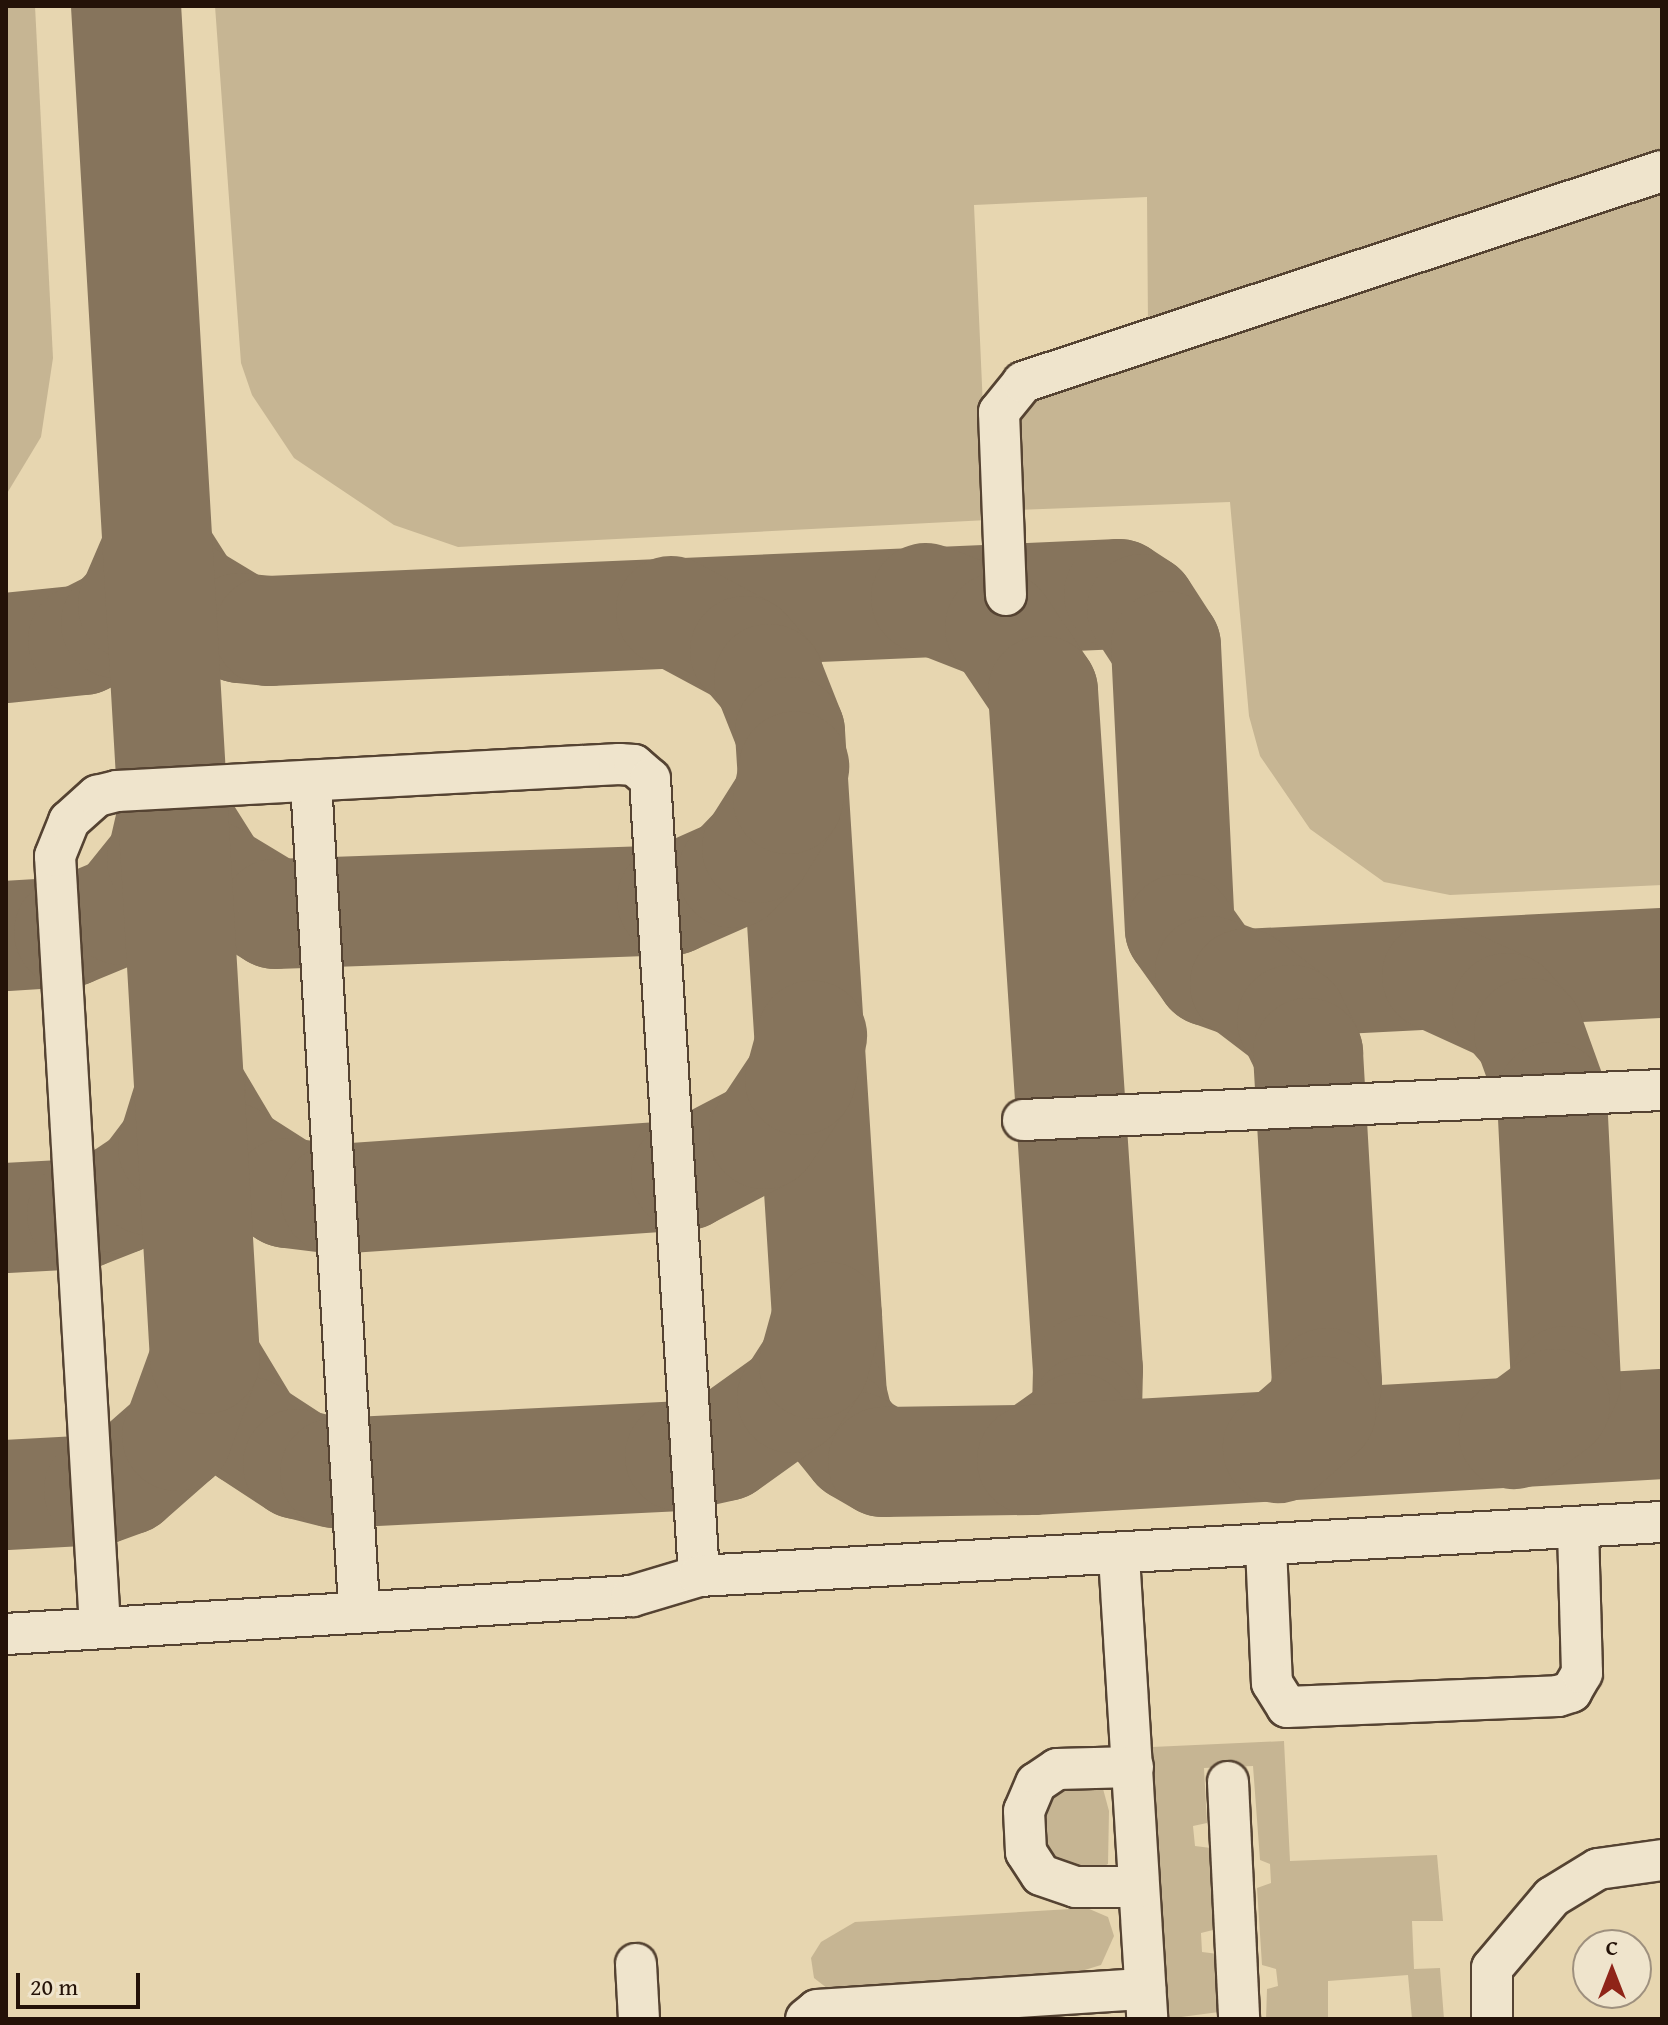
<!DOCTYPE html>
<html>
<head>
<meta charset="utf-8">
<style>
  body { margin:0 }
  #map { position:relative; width:1668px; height:2025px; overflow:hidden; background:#e7d6b0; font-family:"Gentium Book Plus",serif }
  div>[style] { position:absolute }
  .green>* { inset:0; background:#c6b593 }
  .taxiway>* { height:110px; margin:-55px; padding:0 55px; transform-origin:55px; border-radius:55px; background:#86745c }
  .roads { filter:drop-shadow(2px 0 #554332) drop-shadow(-2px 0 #554332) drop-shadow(0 2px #554332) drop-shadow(0 -2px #554332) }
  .minor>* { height:40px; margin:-20px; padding:0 20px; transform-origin:20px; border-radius:20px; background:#efe4cc }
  span { translate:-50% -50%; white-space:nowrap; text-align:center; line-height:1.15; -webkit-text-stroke:6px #efe4cc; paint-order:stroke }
  .frame { position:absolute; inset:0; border:8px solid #241208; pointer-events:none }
  .north { position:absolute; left:1572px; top:1929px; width:80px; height:80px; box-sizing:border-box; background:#efe4cc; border:2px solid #9e907e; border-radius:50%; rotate:0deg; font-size:22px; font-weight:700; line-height:32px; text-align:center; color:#241208 }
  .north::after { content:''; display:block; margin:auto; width:28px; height:36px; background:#8f2418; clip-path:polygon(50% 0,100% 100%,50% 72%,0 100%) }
  .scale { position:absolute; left:16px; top:1973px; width:124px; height:36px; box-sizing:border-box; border:4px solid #241208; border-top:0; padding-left:10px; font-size:24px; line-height:28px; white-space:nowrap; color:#241208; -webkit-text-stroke:6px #efe4cc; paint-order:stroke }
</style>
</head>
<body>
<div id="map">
  <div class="green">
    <i style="clip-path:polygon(6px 6px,35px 6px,53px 358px,41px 437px,6px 495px)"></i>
    <i style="clip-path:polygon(215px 6px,1662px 6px,1662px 152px,1148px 325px,1147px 197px,974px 205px,988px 520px,458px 547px,394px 525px,294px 458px,252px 395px,241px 363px)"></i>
    <i style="clip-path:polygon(1662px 180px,1662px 885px,1450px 895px,1384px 882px,1310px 829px,1260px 756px,1249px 716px,1230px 502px,1015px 510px,1015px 408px,1078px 370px)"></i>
    <i style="clip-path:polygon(1284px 1741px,1290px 1861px,1437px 1855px,1443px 1921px,1412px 1921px,1414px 1969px,1440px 1968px,1444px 2019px,1412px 2019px,1408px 1975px,1328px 1981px,1328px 2019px,1266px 2019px,1267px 1989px,1278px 1986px,1276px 1969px,1262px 1965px,1257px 1888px,1271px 1883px,1270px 1864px,1260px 1860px,1253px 1766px,1204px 1768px,1207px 1823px,1193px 1826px,1195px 1846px,1211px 1848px,1213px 1930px,1201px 1933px,1202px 1952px,1218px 1954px,1219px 2012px,1166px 2019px,1152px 1747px)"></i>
    <i style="clip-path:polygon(1059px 1775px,1102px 1785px,1109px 1811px,1108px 1864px,1081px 1879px,1045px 1854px,1045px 1791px)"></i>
    <i style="clip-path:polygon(1087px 1908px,1108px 1917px,1114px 1936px,1101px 1965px,1078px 1972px,832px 1992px,814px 1978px,811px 1958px,821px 1942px,855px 1922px)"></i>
  </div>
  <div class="taxiway">
    <i style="left:157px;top:549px;width:56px;rotate:57.4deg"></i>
    <i style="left:187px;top:596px;width:62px;rotate:31.1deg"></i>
    <i style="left:240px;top:628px;width:29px;rotate:6deg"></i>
    <i style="left:269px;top:631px;width:851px;rotate:-2.49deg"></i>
    <i style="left:1119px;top:594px;width:27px;rotate:33deg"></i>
    <i style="left:1142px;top:609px;width:44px;rotate:57deg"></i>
    <i style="left:1166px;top:646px;width:283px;rotate:87.2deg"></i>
    <i style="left:1180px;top:929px;width:52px;rotate:54.5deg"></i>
    <i style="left:1210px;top:971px;width:37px;rotate:20deg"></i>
    <i style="left:1245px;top:984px;width:418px;rotate:-2.9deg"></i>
    <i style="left:926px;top:598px;width:79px;rotate:21.4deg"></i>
    <i style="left:1000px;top:627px;width:77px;rotate:56.1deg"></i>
    <i style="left:1043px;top:691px;width:680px;rotate:86.21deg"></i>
    <i style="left:1088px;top:1370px;width:40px;rotate:91.4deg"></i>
    <i style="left:1087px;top:1410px;width:21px;rotate:119deg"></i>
    <i style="left:1077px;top:1428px;width:55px;rotate:144.6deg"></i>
    <i style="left:671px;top:611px;width:84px;rotate:28.4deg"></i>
    <i style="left:745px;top:651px;width:37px;rotate:49deg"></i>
    <i style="left:769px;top:679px;width:57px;rotate:68.4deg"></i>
    <i style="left:790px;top:732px;width:665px;rotate:86.38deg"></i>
    <i style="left:832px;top:1396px;width:30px;rotate:76deg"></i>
    <i style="left:839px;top:1425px;width:28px;rotate:51deg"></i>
    <i style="left:857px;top:1447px;width:30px;rotate:30deg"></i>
    <i style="left:883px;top:1462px;width:149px;rotate:-0.8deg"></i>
    <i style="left:1032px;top:1460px;width:631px;rotate:-3.27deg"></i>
    <i style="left:6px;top:648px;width:77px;rotate:-5.9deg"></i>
    <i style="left:83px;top:640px;width:37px;rotate:-27deg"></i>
    <i style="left:116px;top:623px;width:25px;rotate:-47deg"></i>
    <i style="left:133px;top:605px;width:61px;rotate:-66.8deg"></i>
    <i style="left:173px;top:812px;width:77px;rotate:57.8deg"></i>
    <i style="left:214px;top:877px;width:71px;rotate:31.2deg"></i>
    <i style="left:275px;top:914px;width:397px;rotate:-2deg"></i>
    <i style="left:672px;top:900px;width:67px;rotate:-23.9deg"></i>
    <i style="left:733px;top:873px;width:35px;rotate:-46deg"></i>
    <i style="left:757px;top:848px;width:58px;rotate:-57.7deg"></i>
    <i style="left:788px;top:799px;width:33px;rotate:-79deg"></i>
    <i style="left:6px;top:936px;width:63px;rotate:-3.6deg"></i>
    <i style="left:69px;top:932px;width:57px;rotate:-22.5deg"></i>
    <i style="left:122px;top:910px;width:64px;rotate:-51.3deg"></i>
    <i style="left:162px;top:860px;width:49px;rotate:-77.1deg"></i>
    <i style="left:1437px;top:976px;width:77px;rotate:24.6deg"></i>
    <i style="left:1507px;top:1008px;width:33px;rotate:49deg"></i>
    <i style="left:1529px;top:1033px;width:68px;rotate:70.2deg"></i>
    <i style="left:1552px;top:1097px;width:284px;rotate:87.2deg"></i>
    <i style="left:1566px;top:1381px;width:25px;rotate:116deg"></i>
    <i style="left:1555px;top:1404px;width:51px;rotate:143.8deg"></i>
    <i style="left:1245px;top:984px;width:59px;rotate:37.5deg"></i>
    <i style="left:1292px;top:1020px;width:37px;rotate:64deg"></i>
    <i style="left:1308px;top:1053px;width:331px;rotate:86.7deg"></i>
    <i style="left:1327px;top:1383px;width:29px;rotate:102deg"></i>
    <i style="left:1321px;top:1411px;width:57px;rotate:139.3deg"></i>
    <i style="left:191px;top:1089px;width:80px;rotate:59.3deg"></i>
    <i style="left:232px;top:1158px;width:65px;rotate:32.5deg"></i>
    <i style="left:287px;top:1193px;width:49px;rotate:7deg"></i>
    <i style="left:336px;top:1199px;width:351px;rotate:-3.9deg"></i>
    <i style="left:686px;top:1175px;width:88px;rotate:-27.7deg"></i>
    <i style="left:764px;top:1134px;width:65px;rotate:-56.3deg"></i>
    <i style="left:800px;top:1080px;width:46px;rotate:-74.7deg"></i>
    <i style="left:6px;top:1218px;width:76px;rotate:-3deg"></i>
    <i style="left:82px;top:1214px;width:41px;rotate:-21.5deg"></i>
    <i style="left:120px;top:1199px;width:34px;rotate:-34deg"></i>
    <i style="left:148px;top:1180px;width:41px;rotate:-52.9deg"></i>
    <i style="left:173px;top:1147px;width:61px;rotate:-72.8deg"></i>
    <i style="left:205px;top:1359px;width:85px;rotate:58.9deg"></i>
    <i style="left:249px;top:1432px;width:59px;rotate:33.1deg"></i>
    <i style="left:298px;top:1464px;width:38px;rotate:14deg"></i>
    <i style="left:335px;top:1473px;width:345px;rotate:-2.8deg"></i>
    <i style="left:680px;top:1456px;width:46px;rotate:-12.5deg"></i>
    <i style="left:725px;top:1446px;width:82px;rotate:-35.6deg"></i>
    <i style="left:792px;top:1398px;width:40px;rotate:-57.1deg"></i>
    <i style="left:814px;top:1364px;width:49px;rotate:-74.5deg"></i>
    <i style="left:6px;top:1495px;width:93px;rotate:-3.1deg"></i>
    <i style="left:99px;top:1490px;width:30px;rotate:-20deg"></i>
    <i style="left:127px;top:1480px;width:67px;rotate:-41.3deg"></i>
    <i style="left:177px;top:1436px;width:82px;rotate:-70deg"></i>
    <i style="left:205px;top:1359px;width:1355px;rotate:-93.34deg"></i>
  </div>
  <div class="roads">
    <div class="minor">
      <i style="left:1006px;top:595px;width:183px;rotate:-92.2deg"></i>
      <i style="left:999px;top:412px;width:38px;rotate:-51deg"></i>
      <i style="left:1023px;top:382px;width:673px;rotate:-18.27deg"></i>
      <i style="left:311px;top:782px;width:827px;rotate:86.67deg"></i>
      <i style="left:1023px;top:1120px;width:640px;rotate:-2.69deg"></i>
      <i style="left:1266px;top:1547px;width:136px;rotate:87.5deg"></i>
      <i style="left:1272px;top:1683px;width:28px;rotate:58deg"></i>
      <i style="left:1287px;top:1707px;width:271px;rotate:-2.3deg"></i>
      <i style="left:1558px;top:1696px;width:14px;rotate:-17deg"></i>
      <i style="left:1571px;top:1692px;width:22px;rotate:-60deg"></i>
      <i style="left:1582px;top:1673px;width:146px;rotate:-91.6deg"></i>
      <i style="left:1119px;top:1556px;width:464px;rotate:86.5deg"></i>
      <i style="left:100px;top:1627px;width:772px;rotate:-93.34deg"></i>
      <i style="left:55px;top:856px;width:38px;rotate:-68deg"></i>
      <i style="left:69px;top:821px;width:38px;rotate:-42deg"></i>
      <i style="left:97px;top:796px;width:21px;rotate:-14deg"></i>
      <i style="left:117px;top:791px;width:503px;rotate:-3.08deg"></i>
      <i style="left:619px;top:764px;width:15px;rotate:4deg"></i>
      <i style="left:634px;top:765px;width:21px;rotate:41deg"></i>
      <i style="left:650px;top:779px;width:799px;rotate:86.48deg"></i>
      <i style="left:6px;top:1634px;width:627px;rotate:-3.47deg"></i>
      <i style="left:632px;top:1596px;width:70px;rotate:-16.6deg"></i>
      <i style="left:699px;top:1576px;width:965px;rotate:-3.21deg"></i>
      <i style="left:1133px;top:1767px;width:76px;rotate:178.5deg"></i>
      <i style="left:1057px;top:1769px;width:25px;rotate:146deg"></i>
      <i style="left:1036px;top:1783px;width:30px;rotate:113deg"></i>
      <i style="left:1024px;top:1811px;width:41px;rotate:87.2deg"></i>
      <i style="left:1026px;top:1852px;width:27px;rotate:57deg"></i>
      <i style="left:1041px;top:1875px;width:37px;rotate:19deg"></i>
      <i style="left:1076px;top:1887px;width:62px"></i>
      <i style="left:1228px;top:1782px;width:237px;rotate:87.3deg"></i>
      <i style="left:636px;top:1964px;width:55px;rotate:86.9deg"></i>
      <i style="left:806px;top:2019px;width:14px;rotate:-39deg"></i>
      <i style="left:817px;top:2010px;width:329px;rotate:-3.7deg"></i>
      <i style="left:1492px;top:2019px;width:51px;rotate:-90deg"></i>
      <i style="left:1492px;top:1968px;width:93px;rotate:-49.8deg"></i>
      <i style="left:1552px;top:1897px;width:54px;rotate:-31.3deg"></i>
      <i style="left:1598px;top:1869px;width:65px;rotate:-8deg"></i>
    </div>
  </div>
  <div class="frame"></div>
  <div class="north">С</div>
  <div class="scale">20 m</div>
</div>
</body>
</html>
